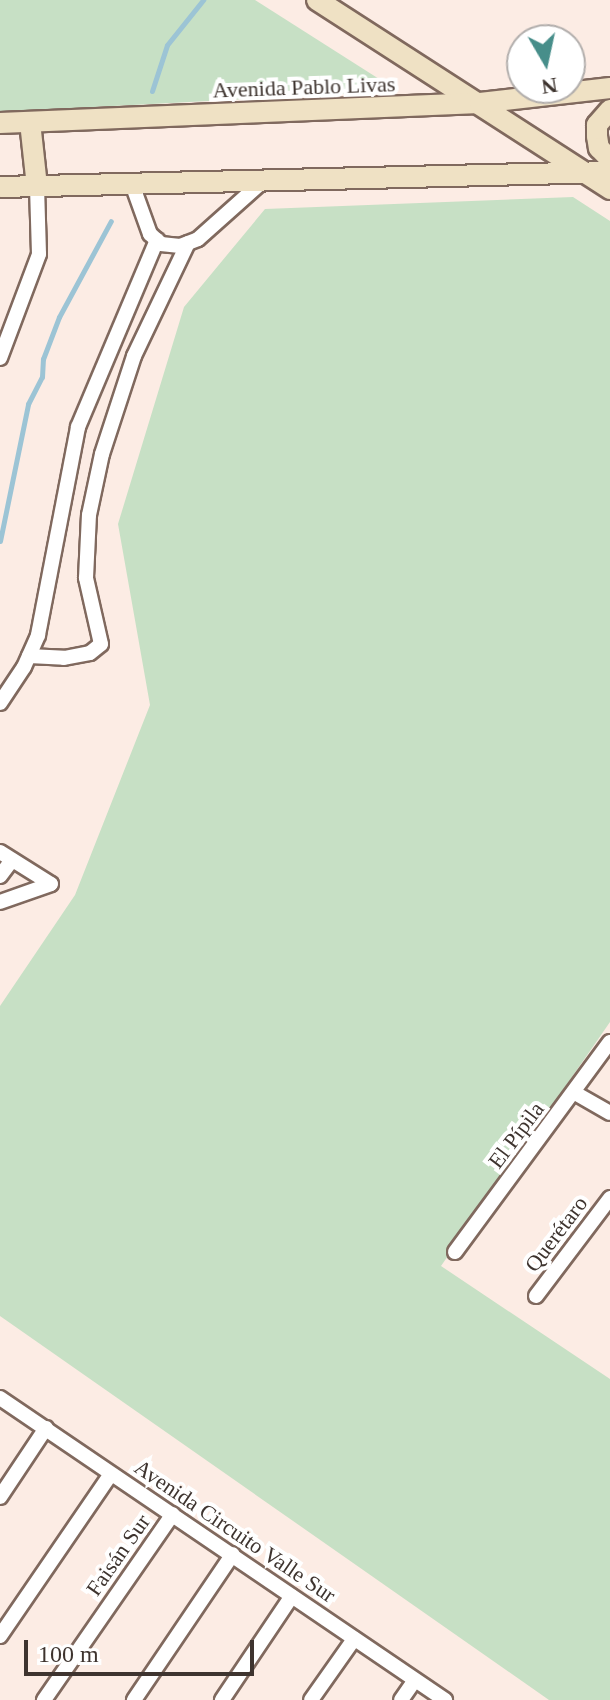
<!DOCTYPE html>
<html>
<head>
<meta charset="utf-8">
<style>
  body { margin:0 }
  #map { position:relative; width:610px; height:1700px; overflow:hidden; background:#fcece4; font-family:Georgia,serif }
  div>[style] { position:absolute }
  .green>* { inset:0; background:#c7e0c5 }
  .stream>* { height:5px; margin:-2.5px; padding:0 2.5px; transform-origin:2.5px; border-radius:2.5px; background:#9cc4d5 }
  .roads { filter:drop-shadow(2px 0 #80695e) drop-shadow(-2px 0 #80695e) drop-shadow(0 2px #80695e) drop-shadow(0 -2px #80695e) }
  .street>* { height:14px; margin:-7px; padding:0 7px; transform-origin:7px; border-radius:7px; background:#fff }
  .secondary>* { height:20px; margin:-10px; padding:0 10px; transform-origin:10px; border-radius:10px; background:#efe1c4 }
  span { translate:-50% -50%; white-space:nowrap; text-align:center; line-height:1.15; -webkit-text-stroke:8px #fff; paint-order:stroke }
  .street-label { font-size:22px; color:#3e342f }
  .north { position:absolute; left:506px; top:24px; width:80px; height:80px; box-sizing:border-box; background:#fff; border:2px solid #b2aeac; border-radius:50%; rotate:171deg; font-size:22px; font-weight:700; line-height:32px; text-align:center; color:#3e342f }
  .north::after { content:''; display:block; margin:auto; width:28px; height:36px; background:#478e8a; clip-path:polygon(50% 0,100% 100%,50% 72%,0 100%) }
  .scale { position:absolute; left:24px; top:1640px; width:230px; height:36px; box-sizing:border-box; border:4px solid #3e342f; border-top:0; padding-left:10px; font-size:24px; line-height:28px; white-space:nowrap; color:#3e342f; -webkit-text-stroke:6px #fff; paint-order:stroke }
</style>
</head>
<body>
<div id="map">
  <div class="green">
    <i style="clip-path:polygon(0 0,255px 0,398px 91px,0 112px)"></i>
    <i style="clip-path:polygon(573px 197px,610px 221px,610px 1022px,441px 1266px,610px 1379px,610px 1700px,549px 1700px,0 1316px,0 1006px,75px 895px,150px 705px,118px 524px,184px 307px,265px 209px)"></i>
  </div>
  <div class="stream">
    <i style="left:152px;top:91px;width:48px;rotate:-71.9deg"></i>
    <i style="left:167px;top:45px;width:58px;rotate:-51.3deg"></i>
    <i style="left:0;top:541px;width:140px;rotate:-78.4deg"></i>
    <i style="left:28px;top:404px;width:30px;rotate:-63deg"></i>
    <i style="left:42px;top:377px;width:18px;rotate:-87deg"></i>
    <i style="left:43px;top:359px;width:45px;rotate:-69.1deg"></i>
    <i style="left:59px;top:317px;width:109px;rotate:-61.6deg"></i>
  </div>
  <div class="roads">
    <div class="street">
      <i style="left:132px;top:184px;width:53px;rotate:70.2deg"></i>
      <i style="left:150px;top:234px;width:15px;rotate:42deg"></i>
      <i style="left:161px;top:244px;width:19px;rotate:6deg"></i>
      <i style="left:180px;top:246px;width:19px;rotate:-21deg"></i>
      <i style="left:198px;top:239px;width:86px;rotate:-41.7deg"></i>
      <i style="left:0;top:358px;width:111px;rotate:-69.4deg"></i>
      <i style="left:39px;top:254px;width:68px;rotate:-91.7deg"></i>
      <i style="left:29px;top:656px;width:35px;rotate:3deg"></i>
      <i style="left:64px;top:658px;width:26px;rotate:-11deg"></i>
      <i style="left:90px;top:653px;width:14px;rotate:-39deg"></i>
      <i style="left:101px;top:644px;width:68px;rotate:-102.8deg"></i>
      <i style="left:86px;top:578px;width:63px;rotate:-87.3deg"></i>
      <i style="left:89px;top:515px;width:62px;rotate:-78deg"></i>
      <i style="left:102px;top:454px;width:103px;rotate:-71.9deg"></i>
      <i style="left:134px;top:356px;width:125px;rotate:-64.5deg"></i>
      <i style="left:0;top:703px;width:43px;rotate:-56.3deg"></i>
      <i style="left:24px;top:667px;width:35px;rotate:-66deg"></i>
      <i style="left:38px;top:635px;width:212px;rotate:-79.1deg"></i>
      <i style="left:78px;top:427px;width:203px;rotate:-67.1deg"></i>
      <i style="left:0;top:852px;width:60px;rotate:32.1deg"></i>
      <i style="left:0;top:876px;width:20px;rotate:-53deg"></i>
      <i style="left:0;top:902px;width:54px;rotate:-19.4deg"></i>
      <i style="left:575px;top:1093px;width:40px;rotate:29.7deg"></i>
      <i style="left:455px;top:1252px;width:261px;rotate:-53.6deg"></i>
      <i style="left:536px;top:1296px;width:123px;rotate:-52.9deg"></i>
      <i style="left:0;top:1398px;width:538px;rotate:34.16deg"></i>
      <i style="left:0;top:1497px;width:83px;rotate:-56.3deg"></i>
      <i style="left:0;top:1636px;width:196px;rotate:-55.6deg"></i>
      <i style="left:44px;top:1700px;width:226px;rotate:-55.3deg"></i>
      <i style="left:134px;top:1700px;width:176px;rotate:-55.9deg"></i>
      <i style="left:222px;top:1700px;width:125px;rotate:-56.1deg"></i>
      <i style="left:311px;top:1700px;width:75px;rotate:-54.8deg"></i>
      <i style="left:401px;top:1700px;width:24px;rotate:-55deg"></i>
    </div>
    <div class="secondary">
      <i style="left:317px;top:0;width:349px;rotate:32.8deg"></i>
      <i style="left:610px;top:110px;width:20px;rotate:131deg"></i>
      <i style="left:597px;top:125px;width:11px;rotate:90deg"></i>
      <i style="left:597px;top:136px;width:12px;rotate:81deg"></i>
      <i style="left:599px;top:148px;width:16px;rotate:45deg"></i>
      <i style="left:30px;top:122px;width:64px;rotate:83.8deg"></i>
      <i style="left:0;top:123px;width:480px;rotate:-2.4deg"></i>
      <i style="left:480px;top:103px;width:131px;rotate:-6.6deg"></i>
      <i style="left:0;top:187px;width:610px;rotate:-1.41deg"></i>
    </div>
  </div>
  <div class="street-label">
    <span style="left:304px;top:87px;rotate:-2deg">Avenida Pablo Livas</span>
    <span style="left:516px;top:1135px;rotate:-53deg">El Pípila</span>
    <span style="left:556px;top:1234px;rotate:-53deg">Querétaro</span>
    <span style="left:235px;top:1531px;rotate:34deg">Avenida Circuito Valle Sur</span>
    <span style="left:118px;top:1555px;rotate:-55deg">Faisán Sur</span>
  </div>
  <div class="north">N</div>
  <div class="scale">100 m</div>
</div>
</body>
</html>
